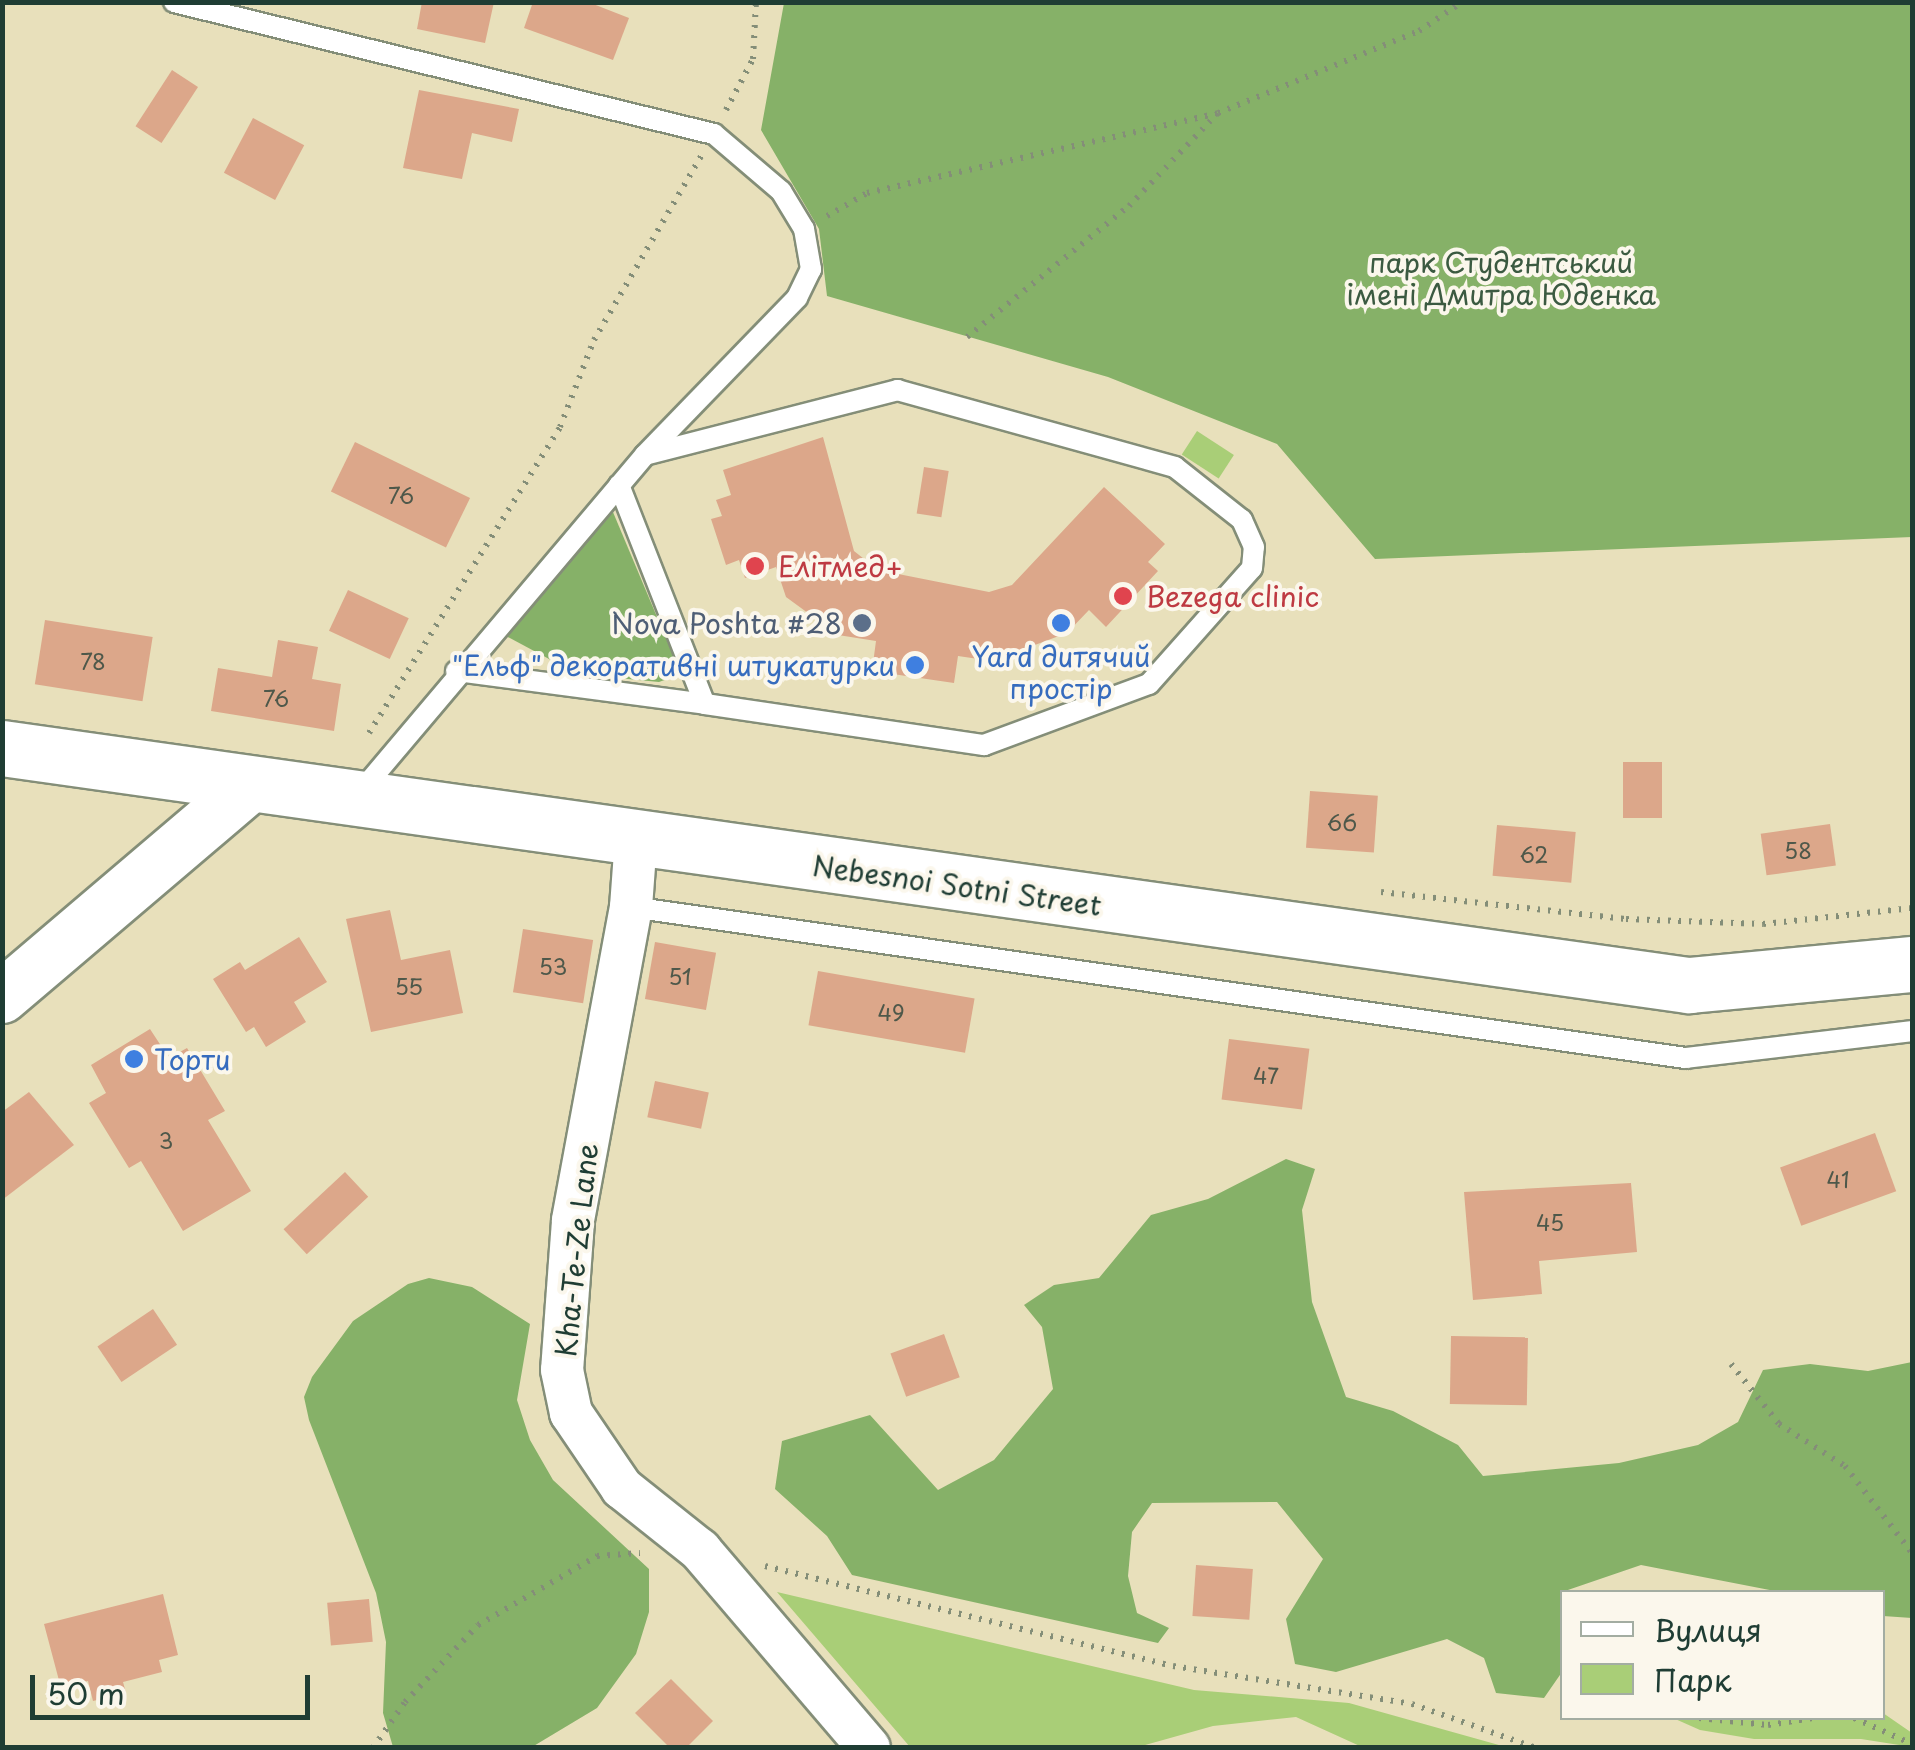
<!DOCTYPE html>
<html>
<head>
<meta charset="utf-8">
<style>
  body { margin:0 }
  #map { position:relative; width:1915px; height:1750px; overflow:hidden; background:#e8e0bb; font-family:"Playpen Sans",sans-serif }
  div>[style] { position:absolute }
  .green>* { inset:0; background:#a9ce77; transform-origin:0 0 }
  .forest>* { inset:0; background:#86b168 }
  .building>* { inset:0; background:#dca78a; transform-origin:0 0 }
  .path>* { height:6px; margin-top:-3px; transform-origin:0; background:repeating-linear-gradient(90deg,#848e78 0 2.5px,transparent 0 10.5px) }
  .roads { filter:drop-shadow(2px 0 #848e78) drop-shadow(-2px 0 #848e78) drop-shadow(0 2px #848e78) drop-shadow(0 -2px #848e78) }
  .service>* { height:20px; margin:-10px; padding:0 10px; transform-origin:10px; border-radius:10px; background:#fff }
  .minor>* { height:42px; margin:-21px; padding:0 21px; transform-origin:21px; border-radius:21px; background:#fff }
  .tertiary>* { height:52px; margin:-26px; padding:0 26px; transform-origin:26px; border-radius:26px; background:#fff }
  .primary>* { height:55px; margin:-27.5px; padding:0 27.5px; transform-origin:27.5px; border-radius:27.5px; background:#fff }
  .dots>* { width:28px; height:28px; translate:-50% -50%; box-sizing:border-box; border:5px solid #fbf7ec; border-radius:50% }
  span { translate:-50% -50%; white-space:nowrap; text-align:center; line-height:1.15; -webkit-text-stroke:8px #fbf7ec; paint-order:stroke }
  .number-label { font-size:22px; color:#4e584a }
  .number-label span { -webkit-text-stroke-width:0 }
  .park-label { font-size:28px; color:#3b5a41 }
  .health-label { font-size:28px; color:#be3a42 }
  .left { translate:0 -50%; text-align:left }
  .service-label { font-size:28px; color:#4e5e75 }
  .right { translate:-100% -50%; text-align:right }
  .shop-label { font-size:28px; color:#366cbe }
  .street-label { font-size:28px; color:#1f3d34 }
  .frame { position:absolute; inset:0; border:5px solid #1f3d34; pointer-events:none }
  .legend { position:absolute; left:1560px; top:1590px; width:325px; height:130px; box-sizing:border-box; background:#fbf7ec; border:2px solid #a3ada2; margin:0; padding:12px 18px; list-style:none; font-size:30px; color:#1f3d34 }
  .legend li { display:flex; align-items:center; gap:20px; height:50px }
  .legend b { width:50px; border:2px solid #a3ada2 }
  .scale { position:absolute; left:30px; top:1675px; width:280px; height:45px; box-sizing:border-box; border:5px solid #1f3d34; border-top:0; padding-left:12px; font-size:30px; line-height:35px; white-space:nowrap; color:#1f3d34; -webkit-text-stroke:8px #fbf7ec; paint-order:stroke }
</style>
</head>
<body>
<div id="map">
  <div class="green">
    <i style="left:1197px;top:431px;width:44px;height:28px;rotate:33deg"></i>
    <i style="clip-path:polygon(777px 1592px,1194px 1690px,1349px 1703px,1506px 1747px,1362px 1747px,1296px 1717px,1213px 1726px,1138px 1747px,910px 1747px)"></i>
    <i style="clip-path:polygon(1883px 1713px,1912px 1733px,1912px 1747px,1861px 1739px,1754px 1739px,1700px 1730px,1673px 1718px)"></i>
  </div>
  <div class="forest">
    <i style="clip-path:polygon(784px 3px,1912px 3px,1912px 537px,1375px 559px,1277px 444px,1108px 377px,827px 296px,819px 229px,761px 130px)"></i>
    <i style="clip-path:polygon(610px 505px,681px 674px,659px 682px,577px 674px,506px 636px,521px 605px)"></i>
    <i style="clip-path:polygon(1286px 1159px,1315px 1169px,1302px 1210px,1312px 1302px,1346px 1397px,1393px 1411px,1458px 1445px,1483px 1476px,1619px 1463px,1698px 1445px,1738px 1422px,1763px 1370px,1810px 1364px,1868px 1371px,1912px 1362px,1912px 1618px,1883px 1616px,1882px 1592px,1780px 1592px,1641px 1565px,1562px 1592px,1562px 1672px,1544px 1698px,1496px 1693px,1484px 1658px,1447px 1639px,1336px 1672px,1295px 1664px,1286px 1619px,1323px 1559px,1277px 1502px,1152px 1503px,1132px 1532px,1128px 1576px,1137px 1613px,1169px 1628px,1158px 1643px,852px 1575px,827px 1536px,775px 1489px,782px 1441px,870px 1415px,938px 1490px,994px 1460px,1053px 1389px,1042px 1327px,1024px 1305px,1054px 1285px,1099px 1278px,1151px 1215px,1208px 1199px)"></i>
    <i style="clip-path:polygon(429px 1278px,472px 1287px,530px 1324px,517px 1400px,530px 1440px,553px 1480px,649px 1569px,649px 1612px,636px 1654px,597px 1708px,532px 1747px,393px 1747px,383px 1713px,386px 1642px,376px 1593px,309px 1420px,304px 1397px,312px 1377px,353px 1321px,408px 1284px)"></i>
  </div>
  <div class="building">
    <i style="clip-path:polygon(422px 2px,494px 2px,485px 43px,417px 29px)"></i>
    <i style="clip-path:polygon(533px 2px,588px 2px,629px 18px,613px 60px,524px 28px)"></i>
    <i style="left:172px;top:70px;width:31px;height:67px;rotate:33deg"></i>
    <i style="clip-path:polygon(419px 90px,519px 109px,512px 142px,472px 133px,462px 179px,403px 168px)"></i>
    <i style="left:253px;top:118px;width:58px;height:62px;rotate:28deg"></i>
    <i style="clip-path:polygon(823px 437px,854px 551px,878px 570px,989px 592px,1012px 585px,1104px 487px,1165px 544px,1148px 562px,1158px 571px,1106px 627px,1089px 610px,1067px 633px,992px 661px,958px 656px,954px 683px,872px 671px,876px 641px,838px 635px,786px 597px,776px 567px,745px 578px,739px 560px,726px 565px,711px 519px,722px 516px,716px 500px,731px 495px,723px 470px)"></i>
    <i style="left:355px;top:442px;width:128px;height:55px;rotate:26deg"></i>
    <i style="left:924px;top:467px;width:25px;height:47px;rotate:9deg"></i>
    <i style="left:348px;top:590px;width:67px;height:45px;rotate:25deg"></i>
    <i style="left:45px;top:620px;width:109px;height:65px;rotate:9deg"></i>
    <i style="clip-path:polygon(278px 640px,318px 647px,312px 679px,341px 684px,334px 731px,211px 711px,218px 668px,272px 677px)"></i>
    <i style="left:1623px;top:762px;width:39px;height:56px"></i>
    <i style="left:1310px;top:791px;width:68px;height:57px;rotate:4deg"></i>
    <i style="left:1830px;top:824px;width:42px;height:70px;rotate:82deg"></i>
    <i style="left:1497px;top:825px;width:79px;height:51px;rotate:5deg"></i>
    <i style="clip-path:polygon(390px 910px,401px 960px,450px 950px,463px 1013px,371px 1032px,346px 919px)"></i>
    <i style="left:523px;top:929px;width:71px;height:64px;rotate:9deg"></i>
    <i style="clip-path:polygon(299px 937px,327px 982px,294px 1002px,306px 1022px,266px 1047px,254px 1027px,246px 1032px,213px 979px,240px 962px,245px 970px)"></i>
    <i style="left:655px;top:942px;width:62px;height:58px;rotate:10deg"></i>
    <i style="left:818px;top:971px;width:159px;height:55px;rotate:10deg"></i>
    <i style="clip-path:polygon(150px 1029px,169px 1058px,187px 1048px,225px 1111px,208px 1120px,251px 1191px,183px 1231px,141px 1161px,129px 1168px,89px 1103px,106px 1093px,91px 1065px)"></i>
    <i style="left:1229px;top:1039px;width:81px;height:61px;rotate:7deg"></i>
    <i style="left:655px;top:1081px;width:55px;height:37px;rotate:12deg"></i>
    <i style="clip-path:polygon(29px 1092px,74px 1145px,2px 1200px,2px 1112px)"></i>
    <i style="left:1875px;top:1133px;width:62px;height:101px;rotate:70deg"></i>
    <i style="left:345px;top:1172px;width:34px;height:84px;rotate:47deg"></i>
    <i style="clip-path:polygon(1631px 1183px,1637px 1252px,1539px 1261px,1542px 1294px,1473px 1300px,1464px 1192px)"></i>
    <i style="left:153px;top:1309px;width:43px;height:67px;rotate:56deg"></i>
    <i style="left:944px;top:1334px;width:46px;height:57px;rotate:70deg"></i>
    <i style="left:1451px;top:1336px;width:77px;height:68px;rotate:1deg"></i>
    <i style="left:1196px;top:1565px;width:57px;height:51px;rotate:4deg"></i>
    <i style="clip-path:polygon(163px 1594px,178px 1655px,159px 1660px,162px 1672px,123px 1682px,126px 1693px,93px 1701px,88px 1681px,61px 1688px,44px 1624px)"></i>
    <i style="left:369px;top:1599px;width:43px;height:42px;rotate:85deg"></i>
    <i style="clip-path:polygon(671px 1679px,713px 1721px,686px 1748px,670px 1748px,635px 1713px)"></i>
  </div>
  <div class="path">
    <i style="left:726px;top:110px;width:58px;rotate:-62.1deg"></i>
    <i style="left:753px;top:59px;width:57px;rotate:-87deg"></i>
    <i style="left:827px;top:216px;width:46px;rotate:-29.9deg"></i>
    <i style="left:867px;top:193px;width:360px;rotate:-12.8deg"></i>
    <i style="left:967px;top:337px;width:208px;rotate:-39deg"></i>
    <i style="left:1129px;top:206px;width:129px;rotate:-46.3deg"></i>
    <i style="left:1218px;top:113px;width:217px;rotate:-22.2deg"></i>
    <i style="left:1419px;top:31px;width:52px;rotate:-34deg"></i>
    <i style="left:369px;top:733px;width:361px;rotate:-58deg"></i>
    <i style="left:560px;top:427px;width:93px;rotate:-68.7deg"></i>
    <i style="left:594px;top:340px;width:213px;rotate:-59.8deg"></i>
    <i style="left:1381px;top:892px;width:246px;rotate:6.3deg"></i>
    <i style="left:1626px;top:919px;width:137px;rotate:2.1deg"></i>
    <i style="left:1763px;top:924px;width:150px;rotate:-6.1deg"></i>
    <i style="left:1731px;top:1364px;width:77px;rotate:51.3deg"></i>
    <i style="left:1779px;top:1424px;width:78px;rotate:32.5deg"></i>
    <i style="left:1845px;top:1466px;width:110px;rotate:52.4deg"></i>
    <i style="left:765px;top:1566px;width:420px;rotate:13.8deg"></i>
    <i style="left:1173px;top:1666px;width:242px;rotate:9deg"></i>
    <i style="left:1412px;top:1704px;width:132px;rotate:19.5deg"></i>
    <i style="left:1699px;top:1718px;width:69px;rotate:5.8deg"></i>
    <i style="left:1768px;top:1725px;width:47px;rotate:-8.7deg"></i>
    <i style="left:1854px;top:1718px;width:64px;rotate:24.1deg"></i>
    <i style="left:373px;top:1748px;width:56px;rotate:-55.2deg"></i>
    <i style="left:405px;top:1702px;width:106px;rotate:-46.5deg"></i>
    <i style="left:478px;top:1625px;width:138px;rotate:-30.1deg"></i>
    <i style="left:597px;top:1556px;width:43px;rotate:-4deg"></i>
  </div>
  <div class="roads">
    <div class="service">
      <i style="left:174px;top:2px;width:556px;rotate:13.74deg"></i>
      <i style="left:714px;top:134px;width:88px;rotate:40.4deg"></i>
      <i style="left:781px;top:191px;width:44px;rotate:58.8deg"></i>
      <i style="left:804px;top:229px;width:41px;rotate:80.1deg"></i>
      <i style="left:811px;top:269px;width:32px;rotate:116deg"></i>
      <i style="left:797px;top:298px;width:219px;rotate:134.1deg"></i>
      <i style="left:645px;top:455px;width:443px;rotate:130.2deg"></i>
      <i style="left:619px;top:485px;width:235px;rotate:68.6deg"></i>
      <i style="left:705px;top:704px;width:282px;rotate:8.4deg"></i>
      <i style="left:984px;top:745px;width:176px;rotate:-20.3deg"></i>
      <i style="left:1149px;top:684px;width:155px;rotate:-48.4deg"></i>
      <i style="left:1252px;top:568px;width:21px;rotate:-85deg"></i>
      <i style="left:1254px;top:547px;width:30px;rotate:-114deg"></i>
      <i style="left:1242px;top:520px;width:85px;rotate:-141.7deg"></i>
      <i style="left:1175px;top:467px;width:288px;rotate:-164.5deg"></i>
      <i style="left:898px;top:390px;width:261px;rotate:165.6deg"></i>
      <i style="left:456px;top:671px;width:251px;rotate:7.5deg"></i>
      <i style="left:631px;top:907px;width:1066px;rotate:8.15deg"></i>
      <i style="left:1686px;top:1058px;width:228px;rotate:-6.8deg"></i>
    </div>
    <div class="minor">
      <i style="left:636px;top:839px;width:68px;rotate:94.2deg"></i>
      <i style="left:631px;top:907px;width:319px;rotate:100.5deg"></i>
      <i style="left:573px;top:1221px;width:149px;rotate:94.2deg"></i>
      <i style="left:562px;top:1370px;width:44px;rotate:78.2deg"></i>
      <i style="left:571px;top:1413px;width:91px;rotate:55.8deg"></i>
      <i style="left:622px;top:1488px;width:100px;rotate:38.5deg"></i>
      <i style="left:700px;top:1550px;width:260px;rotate:49.5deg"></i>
    </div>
    <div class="tertiary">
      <i style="left:2px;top:997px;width:326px;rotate:-40.4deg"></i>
    </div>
    <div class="primary">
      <i style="left:2px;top:748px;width:1704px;rotate:8deg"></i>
      <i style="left:1689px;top:985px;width:224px;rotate:-5.4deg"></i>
    </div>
  </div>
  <div class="dots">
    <i style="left:755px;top:566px;background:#e0444e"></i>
    <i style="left:1123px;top:596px;background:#e0444e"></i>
    <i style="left:862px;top:623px;background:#5c6f8a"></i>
    <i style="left:1061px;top:623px;background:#3f7fe0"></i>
    <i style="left:915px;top:665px;background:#3f7fe0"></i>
    <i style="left:134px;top:1059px;background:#3f7fe0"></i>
  </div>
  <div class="number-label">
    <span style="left:401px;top:495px">76</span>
    <span style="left:93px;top:661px">78</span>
    <span style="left:276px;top:698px">76</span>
    <span style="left:1342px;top:822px">66</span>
    <span style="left:1798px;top:850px">58</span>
    <span style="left:1534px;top:854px">62</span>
    <span style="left:553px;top:966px">53</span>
    <span style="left:680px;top:976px">51</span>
    <span style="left:409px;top:986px">55</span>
    <span style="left:891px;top:1012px">49</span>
    <span style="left:1266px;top:1075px">47</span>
    <span style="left:166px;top:1140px">3</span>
    <span style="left:1838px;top:1179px">41</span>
    <span style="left:1550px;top:1222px">45</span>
  </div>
  <div class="park-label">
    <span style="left:1501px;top:278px">парк Студентський<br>імені Дмитра Юденка</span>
  </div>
  <div class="health-label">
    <span class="left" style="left:778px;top:566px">Елітмед+</span>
    <span class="left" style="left:1146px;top:596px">Bezega clinic</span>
  </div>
  <div class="service-label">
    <span class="right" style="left:842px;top:623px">Nova Poshta #28</span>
  </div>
  <div class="shop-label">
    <span style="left:1061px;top:672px">Yard дитячий<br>простір</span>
    <span class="right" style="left:895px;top:665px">"Ельф" декоративні штукатурки</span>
    <span class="left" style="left:154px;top:1059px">Торти</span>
  </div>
  <div class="street-label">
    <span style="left:957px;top:885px;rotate:8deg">Nebesnoi Sotni Street</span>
    <span style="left:576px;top:1250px;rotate:-84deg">Kha-Te-Ze Lane</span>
  </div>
  <div class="frame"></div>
  <ul class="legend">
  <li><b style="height:12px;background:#fff"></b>Вулиця</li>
  <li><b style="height:28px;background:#a9ce77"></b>Парк</li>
  </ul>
  <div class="scale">50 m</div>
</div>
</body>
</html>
